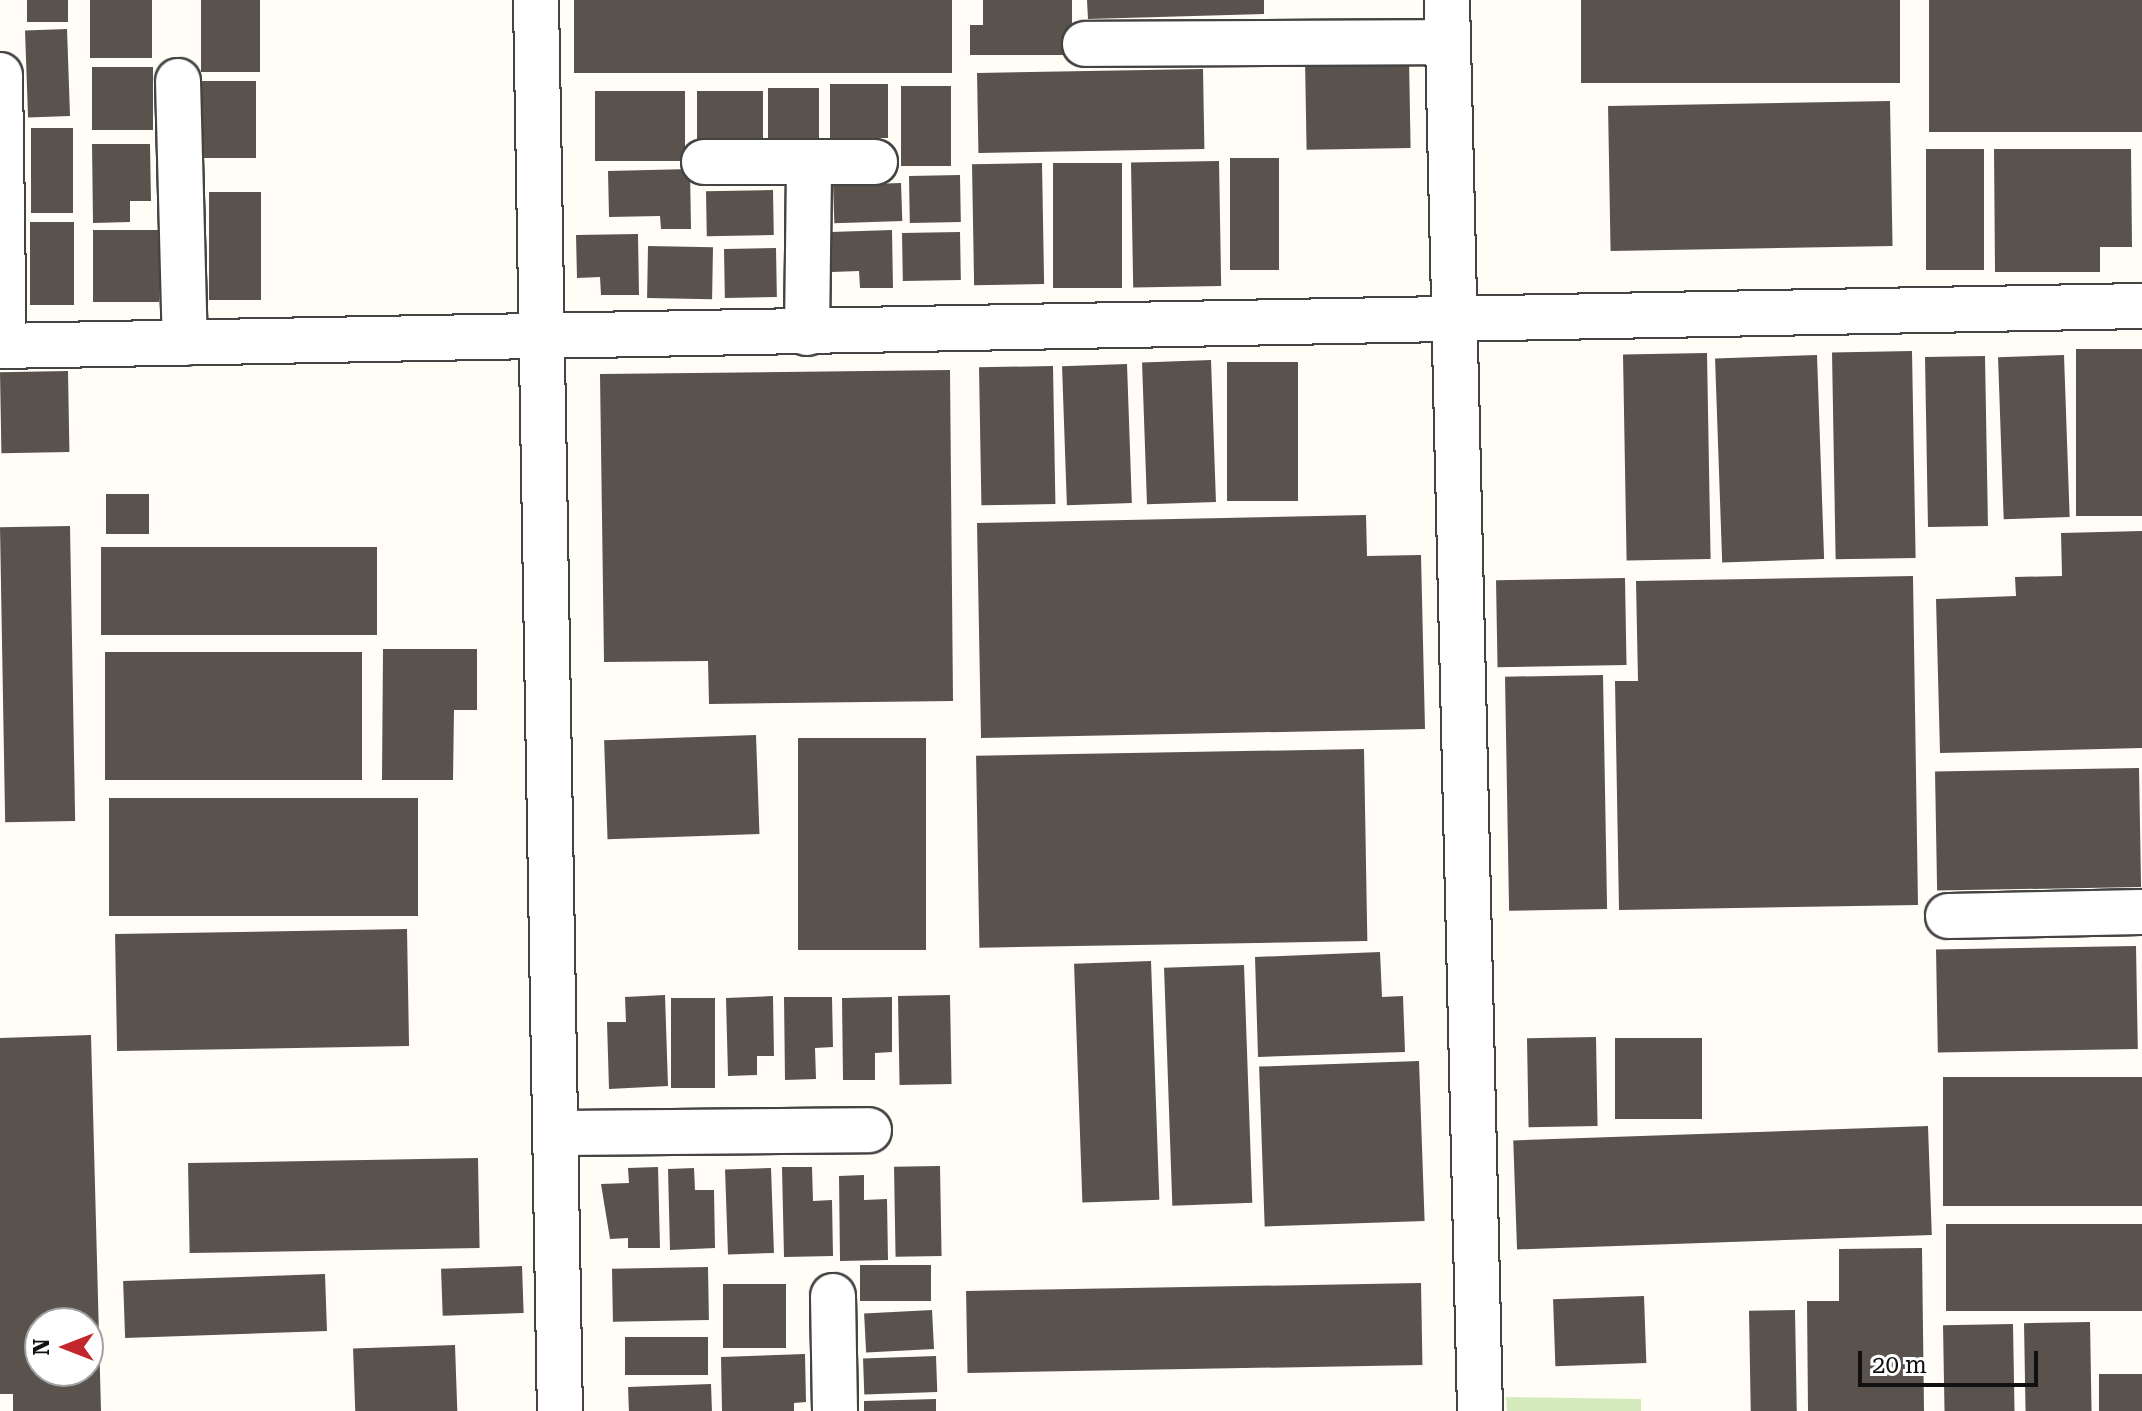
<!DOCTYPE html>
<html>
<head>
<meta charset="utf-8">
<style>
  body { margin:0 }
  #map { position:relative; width:2142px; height:1411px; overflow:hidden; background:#fffdf5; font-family:"Roboto Serif",serif }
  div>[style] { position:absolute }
  .green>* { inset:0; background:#d5ebbd }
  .building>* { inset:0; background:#5a524d; transform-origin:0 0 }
  .roads { filter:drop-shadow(2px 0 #444) drop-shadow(-2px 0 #444) drop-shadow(0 2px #444) drop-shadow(0 -2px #444) }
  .minor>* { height:44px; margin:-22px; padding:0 22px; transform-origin:22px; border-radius:22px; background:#fff }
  span { translate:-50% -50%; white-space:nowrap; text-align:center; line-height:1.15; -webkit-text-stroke:8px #fff; paint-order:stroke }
  .north { position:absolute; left:24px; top:1307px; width:80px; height:80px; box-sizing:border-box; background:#fff; border:2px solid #a0a0a0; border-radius:50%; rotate:270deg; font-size:22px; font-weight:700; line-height:32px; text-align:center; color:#111 }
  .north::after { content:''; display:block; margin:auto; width:28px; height:36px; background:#c4262e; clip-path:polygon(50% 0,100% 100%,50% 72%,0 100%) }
  .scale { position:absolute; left:1858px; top:1351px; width:180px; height:36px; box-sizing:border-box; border:4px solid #111; border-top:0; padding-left:10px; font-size:24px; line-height:28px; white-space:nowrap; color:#111; -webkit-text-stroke:6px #fff; paint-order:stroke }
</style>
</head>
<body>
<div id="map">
  <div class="green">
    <i style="clip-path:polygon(1506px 1397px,1641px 1399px,1641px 1411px,1507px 1411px)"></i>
  </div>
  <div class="building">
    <i style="left:27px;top:0;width:41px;height:22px"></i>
    <i style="left:90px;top:0;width:62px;height:58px"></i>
    <i style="left:201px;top:0;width:59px;height:72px"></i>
    <i style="left:574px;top:0;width:378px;height:73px"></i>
    <i style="clip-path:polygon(983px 0,1072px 0,1072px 55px,970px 55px,970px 25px,983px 25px)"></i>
    <i style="clip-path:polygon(1087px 0,1264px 0,1264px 14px,1088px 19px)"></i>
    <i style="left:1581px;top:0;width:319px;height:83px"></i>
    <i style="left:1929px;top:0;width:213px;height:132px"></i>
    <i style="left:67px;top:29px;width:87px;height:42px;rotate:88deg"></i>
    <i style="left:1409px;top:57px;width:91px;height:104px;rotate:89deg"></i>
    <i style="left:92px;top:67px;width:61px;height:63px"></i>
    <i style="left:1203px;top:69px;width:80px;height:226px;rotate:89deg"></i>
    <i style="left:202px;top:81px;width:54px;height:77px"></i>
    <i style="left:888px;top:84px;width:54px;height:58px;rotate:90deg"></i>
    <i style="left:901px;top:86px;width:50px;height:80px"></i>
    <i style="left:768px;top:88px;width:51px;height:51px"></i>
    <i style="left:685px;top:91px;width:70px;height:90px;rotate:90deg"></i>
    <i style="left:697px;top:91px;width:66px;height:48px"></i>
    <i style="left:1890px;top:101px;width:145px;height:282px;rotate:89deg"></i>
    <i style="left:31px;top:128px;width:42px;height:85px"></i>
    <i style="clip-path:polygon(92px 144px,150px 144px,151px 201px,130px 201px,130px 222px,93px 223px)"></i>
    <i style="left:1926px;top:149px;width:58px;height:121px"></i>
    <i style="clip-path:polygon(1994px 149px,2131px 149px,2132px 247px,2100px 247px,2100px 272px,1995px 272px)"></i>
    <i style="left:1230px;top:158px;width:49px;height:112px"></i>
    <i style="left:1219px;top:161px;width:125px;height:88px;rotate:89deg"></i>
    <i style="left:1042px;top:163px;width:121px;height:70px;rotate:89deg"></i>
    <i style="left:1053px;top:163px;width:69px;height:125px"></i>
    <i style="clip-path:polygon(690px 169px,691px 229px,661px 229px,660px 216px,609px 217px,608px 171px)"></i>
    <i style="left:960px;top:175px;width:47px;height:51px;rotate:89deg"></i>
    <i style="left:901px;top:183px;width:38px;height:68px;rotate:88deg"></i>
    <i style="left:773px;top:190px;width:45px;height:67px;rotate:89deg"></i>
    <i style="left:209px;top:192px;width:52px;height:108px"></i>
    <i style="left:30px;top:222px;width:44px;height:83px"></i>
    <i style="left:93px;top:230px;width:66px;height:72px"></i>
    <i style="clip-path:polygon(892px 230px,893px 288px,860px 288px,859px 271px,832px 272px,831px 232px)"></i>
    <i style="left:960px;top:232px;width:48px;height:58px;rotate:89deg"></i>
    <i style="clip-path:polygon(638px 234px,639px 295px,601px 295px,600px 277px,577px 278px,576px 235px)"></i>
    <i style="left:648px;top:246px;width:65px;height:52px;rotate:1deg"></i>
    <i style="left:776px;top:248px;width:49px;height:52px;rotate:89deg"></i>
    <i style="left:2142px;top:349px;width:167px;height:66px;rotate:90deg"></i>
    <i style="left:1912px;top:351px;width:207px;height:80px;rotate:89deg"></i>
    <i style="left:1707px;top:353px;width:206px;height:84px;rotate:89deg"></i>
    <i style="left:1817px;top:355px;width:204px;height:102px;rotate:88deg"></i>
    <i style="left:2064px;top:355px;width:162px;height:66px;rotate:88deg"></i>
    <i style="left:1985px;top:356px;width:170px;height:60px;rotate:89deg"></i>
    <i style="left:1211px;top:360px;width:142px;height:69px;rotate:88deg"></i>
    <i style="left:1298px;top:362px;width:139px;height:71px;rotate:90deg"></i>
    <i style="left:1127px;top:364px;width:139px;height:65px;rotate:88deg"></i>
    <i style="left:1053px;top:366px;width:138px;height:74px;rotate:89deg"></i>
    <i style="clip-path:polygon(950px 370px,953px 701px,709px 704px,708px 661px,604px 662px,600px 374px)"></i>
    <i style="left:68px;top:371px;width:81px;height:68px;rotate:89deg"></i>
    <i style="left:106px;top:494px;width:43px;height:40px"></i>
    <i style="clip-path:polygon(1366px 515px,1367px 556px,1421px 555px,1425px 729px,981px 738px,977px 523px)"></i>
    <i style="left:70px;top:526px;width:295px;height:70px;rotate:89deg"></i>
    <i style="clip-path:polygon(2142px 531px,2142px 748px,1940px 753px,1936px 599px,2016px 596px,2015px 577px,2062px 576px,2061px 533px)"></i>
    <i style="left:377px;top:547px;width:88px;height:276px;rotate:90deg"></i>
    <i style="clip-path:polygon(1913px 576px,1918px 905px,1619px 910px,1615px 681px,1638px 681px,1636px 581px)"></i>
    <i style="left:1625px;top:578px;width:87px;height:129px;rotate:89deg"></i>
    <i style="clip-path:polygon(383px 649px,477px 649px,477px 710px,454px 710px,453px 780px,382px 780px)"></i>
    <i style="left:362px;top:652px;width:128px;height:257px;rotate:90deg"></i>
    <i style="left:1603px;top:675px;width:234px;height:98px;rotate:89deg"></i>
    <i style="left:756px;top:735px;width:99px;height:152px;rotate:88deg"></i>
    <i style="left:798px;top:738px;width:128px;height:212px"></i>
    <i style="left:1364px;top:749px;width:192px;height:388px;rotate:89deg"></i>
    <i style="left:2139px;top:768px;width:119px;height:204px;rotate:89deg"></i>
    <i style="left:109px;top:798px;width:309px;height:118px"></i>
    <i style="left:407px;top:929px;width:117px;height:292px;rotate:89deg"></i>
    <i style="left:2136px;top:946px;width:103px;height:200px;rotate:89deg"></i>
    <i style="clip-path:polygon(1380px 952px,1382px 997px,1403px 996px,1405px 1052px,1258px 1057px,1255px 957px)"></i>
    <i style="left:1151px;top:961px;width:239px;height:77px;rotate:88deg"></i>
    <i style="left:1244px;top:965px;width:238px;height:80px;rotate:88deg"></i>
    <i style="clip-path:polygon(665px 995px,668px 1086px,609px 1089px,607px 1022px,626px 1022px,625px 997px)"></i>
    <i style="left:950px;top:995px;width:89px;height:52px;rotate:89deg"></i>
    <i style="clip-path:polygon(773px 996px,774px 1056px,757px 1056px,757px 1075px,728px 1076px,726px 998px)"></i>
    <i style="clip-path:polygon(784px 997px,832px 997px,833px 1047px,815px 1048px,816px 1079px,785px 1080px)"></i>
    <i style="clip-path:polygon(892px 997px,892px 1052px,875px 1053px,875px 1080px,843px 1080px,842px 998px)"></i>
    <i style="left:671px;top:998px;width:44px;height:90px"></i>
    <i style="clip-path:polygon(evenodd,91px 1035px,101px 1411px,13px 1411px,13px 1394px,0 1394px,0 1038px,91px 1035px,40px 1323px,88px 1323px,88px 1371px,40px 1371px,40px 1323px)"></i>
    <i style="left:1596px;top:1037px;width:89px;height:69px;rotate:89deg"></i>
    <i style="left:1615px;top:1038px;width:87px;height:81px"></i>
    <i style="left:1419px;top:1061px;width:160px;height:160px;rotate:88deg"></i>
    <i style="left:2142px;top:1077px;width:129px;height:199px;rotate:90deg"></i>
    <i style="left:1928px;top:1126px;width:109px;height:415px;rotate:88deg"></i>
    <i style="left:478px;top:1158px;width:90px;height:290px;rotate:89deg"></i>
    <i style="left:940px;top:1166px;width:90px;height:46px;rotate:89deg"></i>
    <i style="clip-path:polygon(658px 1167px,660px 1248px,628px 1248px,628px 1238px,610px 1239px,601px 1184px,629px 1183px,628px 1168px)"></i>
    <i style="clip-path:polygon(782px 1167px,812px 1167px,813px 1201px,832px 1200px,833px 1256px,784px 1257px)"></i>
    <i style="clip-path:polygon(694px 1168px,695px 1190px,714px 1190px,715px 1248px,670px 1250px,668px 1169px)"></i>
    <i style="left:771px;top:1168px;width:85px;height:46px;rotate:88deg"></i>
    <i style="clip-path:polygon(864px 1175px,864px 1200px,887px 1199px,888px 1260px,840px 1261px,839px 1176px)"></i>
    <i style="left:2142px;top:1224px;width:87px;height:196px;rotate:90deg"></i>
    <i style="clip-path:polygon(1922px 1248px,1924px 1411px,1808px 1411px,1807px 1301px,1839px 1301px,1839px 1249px)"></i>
    <i style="left:931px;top:1265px;width:36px;height:71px;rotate:90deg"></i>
    <i style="left:522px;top:1266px;width:47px;height:81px;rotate:88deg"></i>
    <i style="left:708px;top:1267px;width:53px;height:96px;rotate:89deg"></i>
    <i style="left:325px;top:1274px;width:57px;height:202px;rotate:88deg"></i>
    <i style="left:1421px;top:1283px;width:82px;height:455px;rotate:89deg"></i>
    <i style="left:723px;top:1284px;width:63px;height:64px"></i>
    <i style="left:1644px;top:1296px;width:67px;height:91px;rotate:88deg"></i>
    <i style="left:932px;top:1310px;width:39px;height:68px;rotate:87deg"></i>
    <i style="left:1795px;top:1310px;width:101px;height:46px;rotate:89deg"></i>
    <i style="left:2090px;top:1322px;width:89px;height:66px;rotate:89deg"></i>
    <i style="left:2013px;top:1324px;width:87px;height:70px;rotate:89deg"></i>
    <i style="left:708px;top:1337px;width:38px;height:83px;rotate:90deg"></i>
    <i style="left:455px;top:1345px;width:66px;height:102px;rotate:88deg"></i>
    <i style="clip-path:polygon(805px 1354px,806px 1402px,794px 1403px,794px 1411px,722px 1411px,721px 1357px)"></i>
    <i style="left:936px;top:1356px;width:36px;height:73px;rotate:88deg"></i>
    <i style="left:2142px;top:1374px;width:37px;height:43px;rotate:90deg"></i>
    <i style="left:711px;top:1384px;width:27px;height:83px;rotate:88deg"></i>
    <i style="clip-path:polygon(936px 1399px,936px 1411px,864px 1411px,864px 1401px)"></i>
  </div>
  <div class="roads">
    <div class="minor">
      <i style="left:536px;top:0;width:1411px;rotate:89.03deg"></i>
      <i style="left:1447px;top:0;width:1411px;rotate:88.66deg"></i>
      <i style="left:1085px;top:44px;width:362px;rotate:-0.3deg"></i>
      <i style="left:0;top:75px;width:271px;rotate:89.2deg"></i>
      <i style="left:178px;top:81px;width:262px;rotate:88.5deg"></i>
      <i style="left:704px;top:162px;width:171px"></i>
      <i style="left:807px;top:333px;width:170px;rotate:-89.3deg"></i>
      <i style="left:0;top:346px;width:2142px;rotate:-1.07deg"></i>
      <i style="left:1948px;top:916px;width:194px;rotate:-1.2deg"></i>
      <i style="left:556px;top:1133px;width:313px;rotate:-0.5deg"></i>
      <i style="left:833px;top:1296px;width:115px;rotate:89deg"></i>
    </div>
  </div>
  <div class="north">N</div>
  <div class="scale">20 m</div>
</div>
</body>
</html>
